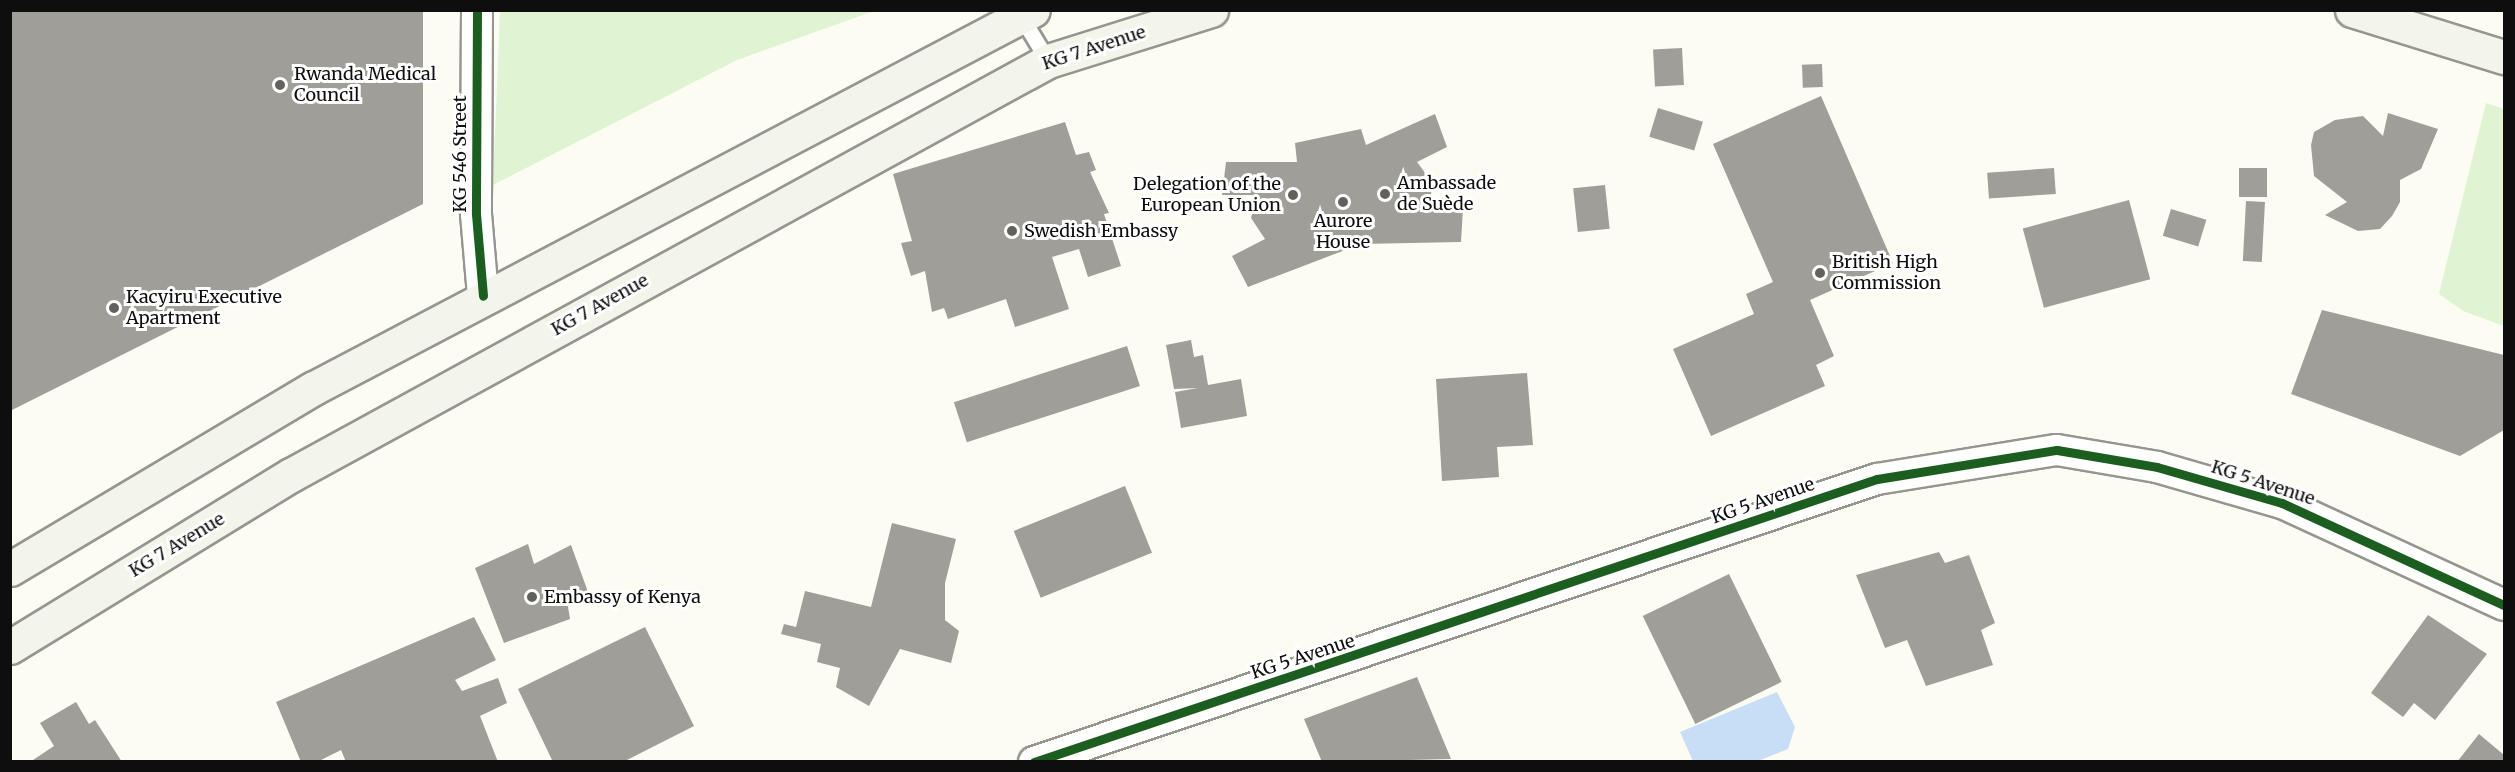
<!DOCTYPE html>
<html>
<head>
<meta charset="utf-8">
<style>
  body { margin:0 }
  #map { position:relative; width:2515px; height:772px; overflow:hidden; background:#fcfcf2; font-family:Merriweather,serif }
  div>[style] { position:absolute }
  .green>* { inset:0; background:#e0f3d2 }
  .water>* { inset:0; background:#c8def7 }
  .building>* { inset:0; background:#9f9e98; transform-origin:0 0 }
  .roads { filter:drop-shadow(2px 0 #959591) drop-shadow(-2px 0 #959591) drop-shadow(0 2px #959591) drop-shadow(0 -2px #959591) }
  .service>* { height:15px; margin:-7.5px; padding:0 7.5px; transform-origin:7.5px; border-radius:7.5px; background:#fffffd }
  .minor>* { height:30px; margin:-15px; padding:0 15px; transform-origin:15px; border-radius:15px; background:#fffffd }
  .secondary>* { height:33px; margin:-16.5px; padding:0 16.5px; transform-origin:16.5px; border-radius:16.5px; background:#f4f5ea }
  .cycleway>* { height:9px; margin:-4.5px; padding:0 4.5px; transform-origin:4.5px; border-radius:4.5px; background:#1b5e20 }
  .dots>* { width:16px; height:16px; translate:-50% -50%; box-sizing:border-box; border:3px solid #fff; border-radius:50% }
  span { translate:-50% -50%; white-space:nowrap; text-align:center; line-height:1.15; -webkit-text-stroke:6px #fff; paint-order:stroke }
  .street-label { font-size:18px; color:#0e0e0e }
  .poi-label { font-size:18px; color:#0e0e0e }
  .left { translate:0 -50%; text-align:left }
  .right { translate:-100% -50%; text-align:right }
  .frame { position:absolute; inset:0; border:12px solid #0e0e0e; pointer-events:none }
</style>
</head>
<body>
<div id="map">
  <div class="green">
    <i style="clip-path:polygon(500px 11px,500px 10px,874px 11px,737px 60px,493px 185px)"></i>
    <i style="clip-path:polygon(2486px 103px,2504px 109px,2504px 326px,2463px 311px,2439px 294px)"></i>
  </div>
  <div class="water">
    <i style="clip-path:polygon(1777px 692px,1795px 727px,1788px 749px,1758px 761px,1693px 761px,1680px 732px)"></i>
  </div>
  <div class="building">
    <i style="clip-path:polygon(10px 10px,423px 10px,423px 204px,10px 411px)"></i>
    <i style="left:1682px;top:48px;width:37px;height:29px;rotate:87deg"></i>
    <i style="left:1822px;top:64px;width:23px;height:20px;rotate:88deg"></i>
    <i style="clip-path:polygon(1821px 96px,1893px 263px,1810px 300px,1834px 356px,1816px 365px,1825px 386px,1711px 436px,1673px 349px,1754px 314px,1746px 294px,1773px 282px,1713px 144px)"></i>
    <i style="left:1658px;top:108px;width:47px;height:30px;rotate:17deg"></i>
    <i style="clip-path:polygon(2388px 113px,2438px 129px,2421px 169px,2400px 180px,2400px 202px,2392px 216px,2380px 229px,2358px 231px,2325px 215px,2347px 202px,2314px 176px,2311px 145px,2314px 132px,2335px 120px,2363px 116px,2383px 136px)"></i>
    <i style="clip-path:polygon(1435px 114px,1447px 147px,1417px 162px,1432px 182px,1430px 208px,1463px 208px,1461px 242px,1361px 244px,1248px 287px,1232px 256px,1265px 239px,1251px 218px,1257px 195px,1222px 195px,1226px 162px,1297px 162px,1295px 143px,1361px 129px,1366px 145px)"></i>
    <i style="clip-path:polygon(1065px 122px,1076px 155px,1089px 152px,1096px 170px,1090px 172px,1109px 213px,1104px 214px,1121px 266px,1088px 277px,1079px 249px,1052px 257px,1069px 309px,1015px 327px,1006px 299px,948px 319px,944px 308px,932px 312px,925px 271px,911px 276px,901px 243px,912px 241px,893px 174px)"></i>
    <i style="left:2054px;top:168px;width:26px;height:67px;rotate:86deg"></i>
    <i style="left:2239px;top:168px;width:28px;height:29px"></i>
    <i style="left:1605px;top:185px;width:44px;height:32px;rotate:84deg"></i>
    <i style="left:2129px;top:200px;width:82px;height:110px;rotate:75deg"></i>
    <i style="left:2246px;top:201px;width:19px;height:60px;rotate:3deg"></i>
    <i style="left:2171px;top:209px;width:37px;height:28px;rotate:17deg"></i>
    <i style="clip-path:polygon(2322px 310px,2504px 355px,2504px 430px,2460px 456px,2291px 394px)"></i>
    <i style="clip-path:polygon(1191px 340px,1194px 357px,1203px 355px,1208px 385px,1241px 379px,1247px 416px,1181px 428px,1175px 392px,1198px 388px,1174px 389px,1166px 345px)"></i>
    <i style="left:1127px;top:346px;width:42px;height:182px;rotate:72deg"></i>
    <i style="clip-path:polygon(1527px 373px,1533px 445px,1497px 447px,1499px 477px,1442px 481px,1436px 379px)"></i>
    <i style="left:1125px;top:486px;width:72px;height:120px;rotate:68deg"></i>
    <i style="clip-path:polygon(892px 523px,956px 539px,945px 583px,945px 620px,959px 631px,951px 663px,900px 649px,869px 706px,836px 687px,840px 668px,817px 662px,821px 644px,781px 634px,784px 624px,796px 627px,805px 591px,871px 607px)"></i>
    <i style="clip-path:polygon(528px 544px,534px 564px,571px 545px,588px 592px,567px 601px,570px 619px,504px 643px,475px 568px)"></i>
    <i style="clip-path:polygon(1939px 552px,1945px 563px,1969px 555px,1995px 623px,1981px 630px,1993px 665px,1926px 686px,1907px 640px,1885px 648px,1856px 575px)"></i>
    <i style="left:1729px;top:574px;width:120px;height:96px;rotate:64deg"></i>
    <i style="clip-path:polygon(2428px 615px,2487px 654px,2435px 720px,2414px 703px,2403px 717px,2371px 693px)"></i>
    <i style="clip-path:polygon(474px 617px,496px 660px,455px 680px,462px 691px,498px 678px,507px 703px,480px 716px,498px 762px,346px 762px,341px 750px,317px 762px,301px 762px,276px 702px)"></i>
    <i style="clip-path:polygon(645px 627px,694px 726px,623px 762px,553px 762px,518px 689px)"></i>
    <i style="clip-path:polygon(1417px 677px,1451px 759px,1322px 762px,1304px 719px)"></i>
    <i style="clip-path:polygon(76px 702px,89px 724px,95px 720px,122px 762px,30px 762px,54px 746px,40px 723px)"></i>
    <i style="clip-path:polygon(2479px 734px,2504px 755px,2504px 762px,2457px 762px)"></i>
  </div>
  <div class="roads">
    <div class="service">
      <i style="left:1019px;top:13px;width:56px;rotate:58.9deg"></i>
    </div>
    <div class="minor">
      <i style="left:477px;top:10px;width:204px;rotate:90.3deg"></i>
      <i style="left:476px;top:214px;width:82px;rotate:85.1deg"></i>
      <i style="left:1034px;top:762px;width:889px;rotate:-18.56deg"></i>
      <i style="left:1877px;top:479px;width:182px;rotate:-9.2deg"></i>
      <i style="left:2057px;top:450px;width:101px;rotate:9.6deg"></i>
      <i style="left:2157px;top:467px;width:130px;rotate:16.1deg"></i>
      <i style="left:2282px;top:503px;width:244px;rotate:24.7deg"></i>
    </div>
    <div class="secondary">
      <i style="left:2352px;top:10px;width:159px;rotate:17.2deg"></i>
      <i style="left:10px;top:569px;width:354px;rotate:-30.8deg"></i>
      <i style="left:314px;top:388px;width:812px;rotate:-27.73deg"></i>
      <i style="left:10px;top:647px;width:329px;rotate:-31.5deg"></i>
      <i style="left:291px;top:475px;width:863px;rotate:-28.67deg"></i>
      <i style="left:1048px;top:61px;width:171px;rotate:-17.4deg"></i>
    </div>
  </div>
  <div class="cycleway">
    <i style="left:477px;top:10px;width:204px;rotate:90.3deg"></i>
    <i style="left:476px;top:214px;width:82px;rotate:85.1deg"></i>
    <i style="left:1034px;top:762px;width:889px;rotate:-18.56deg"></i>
    <i style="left:1877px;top:479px;width:182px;rotate:-9.2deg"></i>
    <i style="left:2057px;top:450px;width:101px;rotate:9.6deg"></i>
    <i style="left:2157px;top:467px;width:130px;rotate:16.1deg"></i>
    <i style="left:2282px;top:503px;width:244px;rotate:24.7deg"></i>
  </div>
  <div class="dots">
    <i style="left:280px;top:85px;background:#61615e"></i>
    <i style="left:1385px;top:194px;background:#61615e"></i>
    <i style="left:1293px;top:195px;background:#61615e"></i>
    <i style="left:1343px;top:202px;background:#61615e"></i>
    <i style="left:1012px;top:231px;background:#61615e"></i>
    <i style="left:1820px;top:273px;background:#61615e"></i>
    <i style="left:114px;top:308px;background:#61615e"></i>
    <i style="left:532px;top:597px;background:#61615e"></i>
  </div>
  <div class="street-label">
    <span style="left:1094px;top:48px;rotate:-18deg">KG 7 Avenue</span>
    <span style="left:460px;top:154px;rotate:-90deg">KG 546 Street</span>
    <span style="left:600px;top:305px;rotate:-29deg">KG 7 Avenue</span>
    <span style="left:2263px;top:483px;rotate:18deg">KG 5 Avenue</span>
    <span style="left:1763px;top:501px;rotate:-19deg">KG 5 Avenue</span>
    <span style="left:177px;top:545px;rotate:-31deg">KG 7 Avenue</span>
    <span style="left:1303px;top:657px;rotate:-18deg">KG 5 Avenue</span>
  </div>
  <div class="poi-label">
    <span class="left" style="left:294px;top:85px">Rwanda Medical<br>Council</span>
    <span class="left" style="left:1397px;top:194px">Ambassade<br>de Suède</span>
    <span class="right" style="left:1281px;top:195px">Delegation of the<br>European Union</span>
    <span style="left:1343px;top:232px">Aurore<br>House</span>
    <span class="left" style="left:1024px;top:231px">Swedish Embassy</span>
    <span class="left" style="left:1832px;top:273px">British High<br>Commission</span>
    <span class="left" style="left:126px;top:308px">Kacyiru Executive<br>Apartment</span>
    <span class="left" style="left:544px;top:597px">Embassy of Kenya</span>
  </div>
  <div class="frame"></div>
</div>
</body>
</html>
